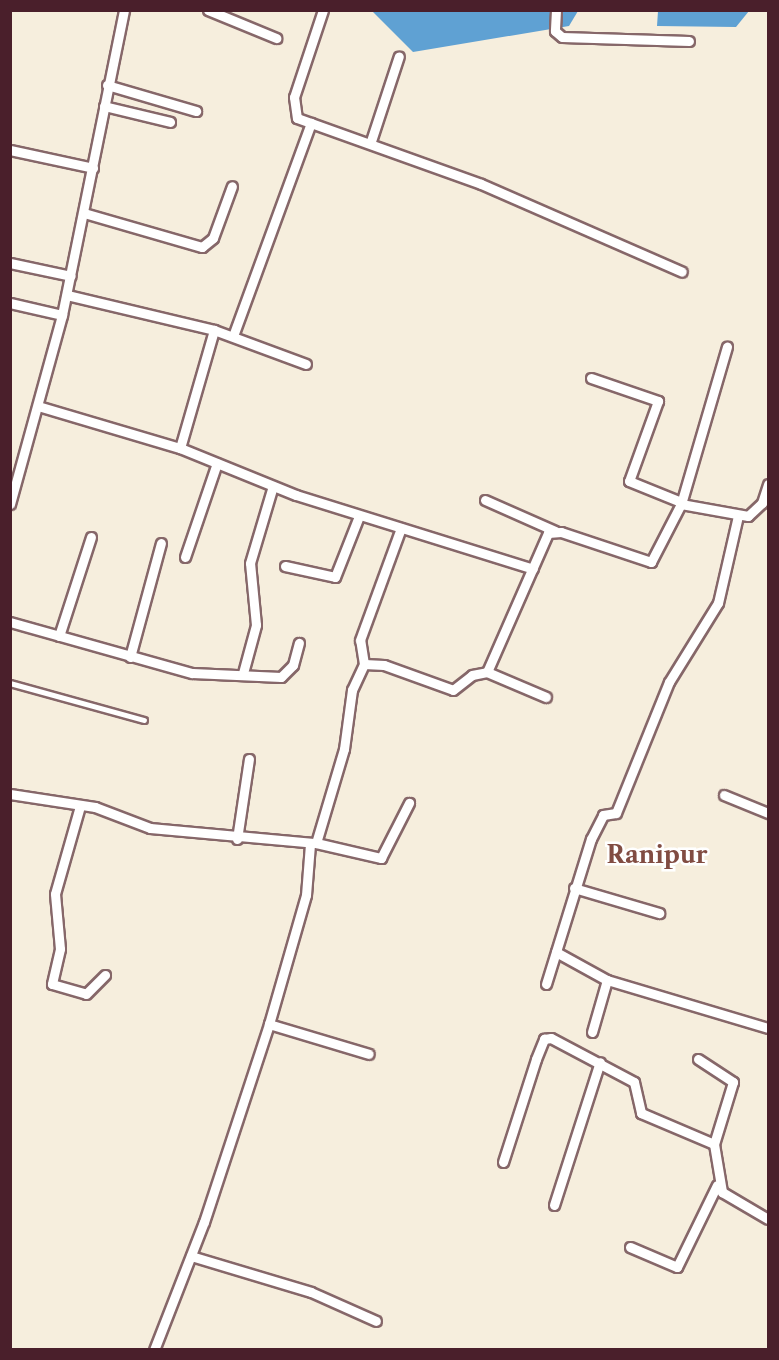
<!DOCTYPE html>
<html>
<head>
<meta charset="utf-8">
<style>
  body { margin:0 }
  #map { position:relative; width:779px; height:1360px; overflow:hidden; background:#f6eedd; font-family:"Libre Caslon Text",serif }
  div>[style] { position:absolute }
  .water>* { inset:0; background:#5fa1d3 }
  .roads { filter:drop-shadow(2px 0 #866769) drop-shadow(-2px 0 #866769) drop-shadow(0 2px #866769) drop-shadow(0 -2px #866769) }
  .lane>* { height:4.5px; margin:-2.25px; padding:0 2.25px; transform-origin:2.25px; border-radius:2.25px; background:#fff }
  .street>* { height:9px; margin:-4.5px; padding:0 4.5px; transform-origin:4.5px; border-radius:4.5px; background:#fff }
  span { translate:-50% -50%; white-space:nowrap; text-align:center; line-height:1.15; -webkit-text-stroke:5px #fff; paint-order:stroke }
  .district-label { font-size:24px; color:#814c42; font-weight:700 }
  .frame { position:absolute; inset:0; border:12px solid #4a1f2b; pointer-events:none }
</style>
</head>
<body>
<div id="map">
  <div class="water">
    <i style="clip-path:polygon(372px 11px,578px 11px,569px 26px,413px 52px)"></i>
    <i style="clip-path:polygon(658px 11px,658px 10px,749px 11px,736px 27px,657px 26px)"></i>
  </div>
  <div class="roads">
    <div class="lane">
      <i style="left:10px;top:683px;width:139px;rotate:15.4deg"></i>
    </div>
    <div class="street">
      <i style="left:208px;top:10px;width:74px;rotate:22.4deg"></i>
      <i style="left:323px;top:10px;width:92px;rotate:108.4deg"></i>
      <i style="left:294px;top:97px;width:21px;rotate:82deg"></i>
      <i style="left:297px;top:118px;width:195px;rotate:19.7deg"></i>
      <i style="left:481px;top:184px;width:219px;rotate:23.6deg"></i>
      <i style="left:556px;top:10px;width:21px;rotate:93deg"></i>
      <i style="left:555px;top:31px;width:9px;rotate:41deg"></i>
      <i style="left:562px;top:37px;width:127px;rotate:1.8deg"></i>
      <i style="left:107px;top:85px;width:93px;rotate:16.3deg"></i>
      <i style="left:104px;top:106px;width:68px;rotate:13.6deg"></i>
      <i style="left:371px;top:141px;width:89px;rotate:-71.8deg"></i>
      <i style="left:10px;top:150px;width:85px;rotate:12.2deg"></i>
      <i style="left:84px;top:213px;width:123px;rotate:16.1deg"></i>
      <i style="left:202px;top:247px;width:14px;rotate:-39deg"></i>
      <i style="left:213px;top:238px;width:55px;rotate:-69.9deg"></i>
      <i style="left:10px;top:263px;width:62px;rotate:12deg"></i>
      <i style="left:67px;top:295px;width:151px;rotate:13.4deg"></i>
      <i style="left:214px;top:330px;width:98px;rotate:20.3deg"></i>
      <i style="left:10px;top:303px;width:53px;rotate:13deg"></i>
      <i style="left:233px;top:336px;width:227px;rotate:-69.9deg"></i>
      <i style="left:591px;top:378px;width:71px;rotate:18.9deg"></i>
      <i style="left:658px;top:401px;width:85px;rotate:109.9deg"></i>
      <i style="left:629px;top:481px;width:56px;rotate:22deg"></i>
      <i style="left:38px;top:406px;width:148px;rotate:16.5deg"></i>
      <i style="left:180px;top:448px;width:125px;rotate:22.1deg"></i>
      <i style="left:296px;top:495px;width:248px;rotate:17.3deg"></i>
      <i style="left:180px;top:448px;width:123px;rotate:-73.9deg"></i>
      <i style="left:485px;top:500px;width:77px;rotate:23.9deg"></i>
      <i style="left:10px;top:504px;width:196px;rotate:-74.6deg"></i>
      <i style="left:62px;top:315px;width:311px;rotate:-78.5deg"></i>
      <i style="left:681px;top:504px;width:164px;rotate:-73.7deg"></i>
      <i style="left:185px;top:557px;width:99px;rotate:-71.2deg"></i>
      <i style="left:285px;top:566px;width:51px;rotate:12.4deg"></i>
      <i style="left:335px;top:577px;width:66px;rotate:-68.5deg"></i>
      <i style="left:10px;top:622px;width:189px;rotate:15.7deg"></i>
      <i style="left:192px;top:673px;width:89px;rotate:2.6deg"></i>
      <i style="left:281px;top:677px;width:17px;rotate:-45deg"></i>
      <i style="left:293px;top:665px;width:23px;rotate:-75deg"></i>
      <i style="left:59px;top:636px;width:104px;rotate:-72.1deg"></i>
      <i style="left:130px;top:657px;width:118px;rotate:-74.8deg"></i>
      <i style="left:364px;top:664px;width:24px;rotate:-99deg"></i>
      <i style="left:360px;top:640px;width:119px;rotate:-69.9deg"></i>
      <i style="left:487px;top:672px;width:64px;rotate:23deg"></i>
      <i style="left:243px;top:673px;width:50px;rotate:-74.8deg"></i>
      <i style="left:256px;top:625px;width:62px;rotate:-95.5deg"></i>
      <i style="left:250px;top:563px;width:80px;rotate:-73.4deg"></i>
      <i style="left:10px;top:794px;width:86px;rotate:8.7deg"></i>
      <i style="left:95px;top:807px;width:59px;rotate:20.9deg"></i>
      <i style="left:150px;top:828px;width:167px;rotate:5.2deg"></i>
      <i style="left:316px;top:843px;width:98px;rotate:-73.4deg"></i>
      <i style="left:344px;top:749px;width:60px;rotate:-82.3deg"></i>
      <i style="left:352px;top:690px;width:29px;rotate:-65deg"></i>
      <i style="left:364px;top:664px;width:20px;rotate:3deg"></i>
      <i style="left:384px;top:665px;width:73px;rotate:19.9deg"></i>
      <i style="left:453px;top:690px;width:24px;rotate:-38deg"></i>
      <i style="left:472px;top:675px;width:15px;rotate:-11deg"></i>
      <i style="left:487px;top:672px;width:152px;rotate:-66.3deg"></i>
      <i style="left:548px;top:533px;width:13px;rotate:-4deg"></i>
      <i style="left:561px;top:532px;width:95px;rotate:18.4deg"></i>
      <i style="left:651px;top:562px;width:65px;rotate:-62.7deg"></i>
      <i style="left:681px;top:504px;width:68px;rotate:10.2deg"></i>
      <i style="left:748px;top:516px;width:19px;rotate:-43deg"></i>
      <i style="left:762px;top:503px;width:20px;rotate:-72deg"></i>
      <i style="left:724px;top:795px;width:48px;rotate:22.2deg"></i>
      <i style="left:80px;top:806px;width:91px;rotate:105.9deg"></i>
      <i style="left:55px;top:894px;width:55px;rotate:84.8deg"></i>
      <i style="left:60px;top:949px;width:36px;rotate:103deg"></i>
      <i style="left:52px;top:984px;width:35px;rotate:16deg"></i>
      <i style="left:86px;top:994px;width:27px;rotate:-45deg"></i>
      <i style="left:237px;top:839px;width:81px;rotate:-81.5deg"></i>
      <i style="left:316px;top:843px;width:67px;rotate:13deg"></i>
      <i style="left:381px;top:858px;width:62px;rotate:-63deg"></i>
      <i style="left:574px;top:888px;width:89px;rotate:16.4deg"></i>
      <i style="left:556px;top:952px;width:58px;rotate:28.8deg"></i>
      <i style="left:607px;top:980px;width:168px;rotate:16.6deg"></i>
      <i style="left:546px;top:984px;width:152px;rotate:-72.8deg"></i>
      <i style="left:591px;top:839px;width:27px;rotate:-63deg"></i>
      <i style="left:603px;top:815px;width:13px;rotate:-9deg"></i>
      <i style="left:616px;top:813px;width:141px;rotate:-68deg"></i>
      <i style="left:669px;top:682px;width:93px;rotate:-58.2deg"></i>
      <i style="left:718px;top:603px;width:89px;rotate:-77.1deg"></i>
      <i style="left:269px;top:1024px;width:104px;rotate:16.7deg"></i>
      <i style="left:592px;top:1032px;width:54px;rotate:-73.9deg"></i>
      <i style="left:698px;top:1059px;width:42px;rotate:33.3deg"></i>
      <i style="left:733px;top:1082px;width:65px;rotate:107deg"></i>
      <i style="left:503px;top:1162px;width:108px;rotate:-72.2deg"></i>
      <i style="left:536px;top:1059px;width:22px;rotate:-68deg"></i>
      <i style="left:544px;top:1039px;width:7px;rotate:-8deg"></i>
      <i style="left:551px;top:1038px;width:94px;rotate:27.9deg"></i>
      <i style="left:634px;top:1082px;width:32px;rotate:77deg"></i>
      <i style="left:641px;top:1113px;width:79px;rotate:23deg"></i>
      <i style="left:714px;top:1144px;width:49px;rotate:80.5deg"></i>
      <i style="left:722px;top:1192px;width:53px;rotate:30.4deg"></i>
      <i style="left:554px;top:1205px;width:150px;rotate:-72.2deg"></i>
      <i style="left:630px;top:1247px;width:51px;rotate:23.1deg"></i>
      <i style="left:677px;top:1267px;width:91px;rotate:-64deg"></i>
      <i style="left:191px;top:1256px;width:125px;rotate:16.7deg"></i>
      <i style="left:311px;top:1292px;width:71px;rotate:24deg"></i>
      <i style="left:154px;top:1350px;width:137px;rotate:-68.7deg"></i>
      <i style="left:204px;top:1222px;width:208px;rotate:-71.8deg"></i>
      <i style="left:269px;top:1024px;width:134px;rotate:-74deg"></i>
      <i style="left:306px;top:895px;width:51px;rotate:-85.5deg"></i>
    </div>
  </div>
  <div class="district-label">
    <span style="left:657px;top:855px">Ranipur</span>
  </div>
  <div class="frame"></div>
</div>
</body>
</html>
